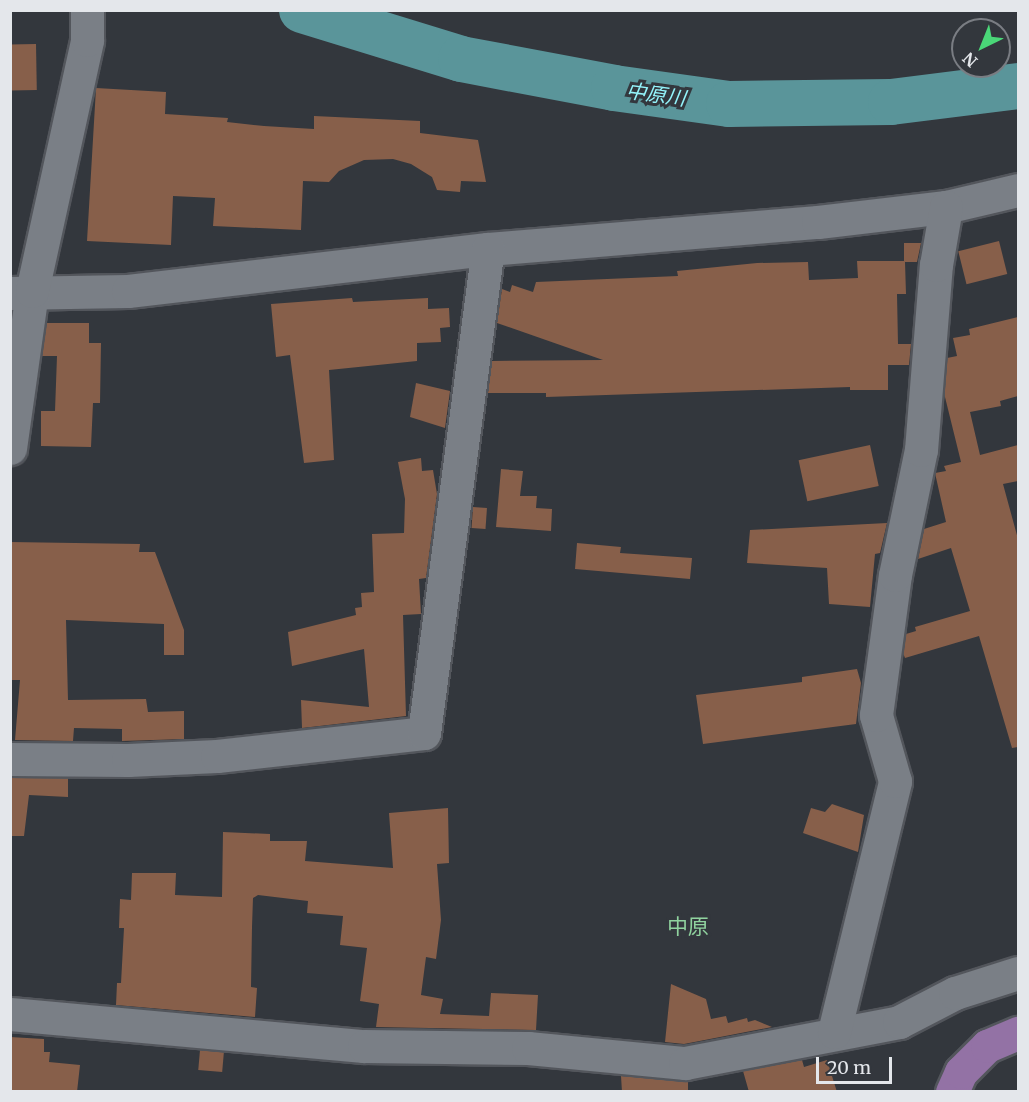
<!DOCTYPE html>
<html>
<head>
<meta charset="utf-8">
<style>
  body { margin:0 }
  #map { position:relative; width:1029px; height:1102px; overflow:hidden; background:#33373d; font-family:Merriweather,"Noto Sans JP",serif }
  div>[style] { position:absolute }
  .river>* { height:46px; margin:-23px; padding:0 23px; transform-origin:23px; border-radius:23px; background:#5a959a }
  .building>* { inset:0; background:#875f4a; transform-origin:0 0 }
  .roads { filter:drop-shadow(2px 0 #53565c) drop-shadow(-2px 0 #53565c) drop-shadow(0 2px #53565c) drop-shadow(0 -2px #53565c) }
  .minor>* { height:33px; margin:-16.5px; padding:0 16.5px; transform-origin:16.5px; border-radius:16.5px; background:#7a7f86 }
  .major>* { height:33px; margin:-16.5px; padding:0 16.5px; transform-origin:16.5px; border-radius:16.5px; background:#9372a5 }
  span { translate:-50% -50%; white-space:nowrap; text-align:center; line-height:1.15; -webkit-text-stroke:6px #33373d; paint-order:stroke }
  .water-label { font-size:20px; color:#94f4fb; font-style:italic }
  .quarter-label { font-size:21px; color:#90d39f }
  .frame { position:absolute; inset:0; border:12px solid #e4e7eb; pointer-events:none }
  .north { position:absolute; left:951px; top:18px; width:60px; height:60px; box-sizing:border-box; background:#33373d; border:2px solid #7a7d83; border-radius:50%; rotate:223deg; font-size:16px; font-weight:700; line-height:24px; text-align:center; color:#e4e7eb }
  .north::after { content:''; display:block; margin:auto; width:21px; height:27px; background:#4ad778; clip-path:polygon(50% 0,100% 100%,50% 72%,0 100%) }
  .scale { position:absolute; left:816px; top:1057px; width:76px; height:27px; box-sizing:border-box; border:3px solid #e4e7eb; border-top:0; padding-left:8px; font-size:18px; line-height:21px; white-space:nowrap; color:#e4e7eb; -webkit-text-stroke:4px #33373d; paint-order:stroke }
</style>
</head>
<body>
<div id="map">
  <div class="river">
    <i style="left:302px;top:10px;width:166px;rotate:17.1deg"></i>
    <i style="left:461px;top:59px;width:156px;rotate:10.7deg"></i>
    <i style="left:614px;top:88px;width:116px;rotate:7.9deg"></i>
    <i style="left:729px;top:104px;width:162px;rotate:-0.7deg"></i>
    <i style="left:891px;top:102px;width:128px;rotate:-7.2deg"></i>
  </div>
  <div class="building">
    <i style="left:36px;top:44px;width:46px;height:26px;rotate:89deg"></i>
    <i style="clip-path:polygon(96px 88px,166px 92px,165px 114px,228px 118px,227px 122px,264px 126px,314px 129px,314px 116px,420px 121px,420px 133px,478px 140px,486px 182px,461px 181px,460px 192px,437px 190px,432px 177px,411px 164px,393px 159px,364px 160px,339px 171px,329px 182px,303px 181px,301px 230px,213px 226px,215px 198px,173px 196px,171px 245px,87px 241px)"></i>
    <i style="left:999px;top:241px;width:34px;height:42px;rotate:76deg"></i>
    <i style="clip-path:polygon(904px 243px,921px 243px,917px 262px,905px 262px,906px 294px,897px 294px,898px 344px,911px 344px,909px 365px,888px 365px,888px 390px,850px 390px,850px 387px,546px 397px,546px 393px,488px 393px,492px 361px,603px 360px,497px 323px,502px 289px,510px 292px,512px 285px,533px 292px,536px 282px,678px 276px,677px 271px,757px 263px,808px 262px,809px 280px,858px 278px,857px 261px,904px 261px)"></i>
    <i style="clip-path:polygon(352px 298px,353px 302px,428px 298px,428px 309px,449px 308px,450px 327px,440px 328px,441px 342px,417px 343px,417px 361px,329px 370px,334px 460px,304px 463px,290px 355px,276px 357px,271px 304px)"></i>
    <i style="clip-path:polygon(1018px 317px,1018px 396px,1000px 401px,1001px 406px,970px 412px,980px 455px,1018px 445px,1018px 481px,1003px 484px,1018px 539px,1018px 747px,1012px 748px,979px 636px,905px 658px,903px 653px,906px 634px,916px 631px,915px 627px,970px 611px,951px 548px,918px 559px,924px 529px,946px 522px,935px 473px,946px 471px,944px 466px,961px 462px,944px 393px,947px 358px,957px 356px,953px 338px,970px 335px,969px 329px)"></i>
    <i style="clip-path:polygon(46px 323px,89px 323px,89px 343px,101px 343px,100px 403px,93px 403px,91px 447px,41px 446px,41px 411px,55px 411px,57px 356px,42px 356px)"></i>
    <i style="clip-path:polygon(416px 383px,450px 391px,445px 428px,410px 417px)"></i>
    <i style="left:870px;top:445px;width:42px;height:73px;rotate:78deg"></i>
    <i style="clip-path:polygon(421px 458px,422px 471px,433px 470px,437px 494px,426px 578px,419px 579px,421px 614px,403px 615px,406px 716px,302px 728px,301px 700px,369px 707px,364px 649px,292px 666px,288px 632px,356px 615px,355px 608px,362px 607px,361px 593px,374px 592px,372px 534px,404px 533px,405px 499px,398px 462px)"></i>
    <i style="clip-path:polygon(501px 469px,523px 471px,520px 496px,537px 496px,536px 508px,552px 509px,551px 531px,496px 527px)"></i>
    <i style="left:473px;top:507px;width:14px;height:21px;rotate:4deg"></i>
    <i style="clip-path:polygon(887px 523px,880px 553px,875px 554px,870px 607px,829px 604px,827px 568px,747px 563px,750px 530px)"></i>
    <i style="clip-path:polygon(10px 542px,140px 544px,139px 552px,155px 552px,184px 630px,184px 655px,164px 655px,164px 624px,66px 620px,68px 700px,146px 699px,148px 712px,184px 711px,184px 739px,122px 741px,122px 729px,74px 728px,73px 741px,15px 740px,20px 680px,10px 680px)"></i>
    <i style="clip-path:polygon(577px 543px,621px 547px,620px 553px,692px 558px,690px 579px,575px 569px)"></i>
    <i style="clip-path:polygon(857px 669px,861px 683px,856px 724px,703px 744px,696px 695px,802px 682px,802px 677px)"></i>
    <i style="clip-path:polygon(10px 778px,68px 778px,68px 797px,29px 795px,24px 836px,10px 836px)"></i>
    <i style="clip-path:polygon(832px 804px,864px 815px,858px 852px,803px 833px,811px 808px,825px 812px)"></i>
    <i style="clip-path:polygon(448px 808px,449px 863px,437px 864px,441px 920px,436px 959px,426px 957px,421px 995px,443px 999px,440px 1014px,489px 1016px,491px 993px,538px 995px,536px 1030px,376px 1027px,379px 1004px,360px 1001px,367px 948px,340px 945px,343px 916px,307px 913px,308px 901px,258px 895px,253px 898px,252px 927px,251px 987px,257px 988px,255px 1017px,116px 1005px,117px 983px,121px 983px,124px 928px,119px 928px,120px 899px,131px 900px,132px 873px,176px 873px,175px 895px,222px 897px,223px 832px,270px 834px,270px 841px,307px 841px,305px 861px,393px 868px,389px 813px)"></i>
    <i style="clip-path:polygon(671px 984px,706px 999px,711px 1019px,726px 1016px,728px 1023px,747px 1018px,748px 1022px,755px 1020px,772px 1027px,684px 1044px,665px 1042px)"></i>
    <i style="clip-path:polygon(10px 1037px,44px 1039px,44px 1052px,50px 1052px,49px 1062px,80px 1065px,77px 1092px,10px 1092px)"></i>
    <i style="left:200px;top:1050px;width:24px;height:20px;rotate:5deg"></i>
    <i style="clip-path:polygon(802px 1060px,804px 1067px,827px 1060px,837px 1092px,749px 1092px,743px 1071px)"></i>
    <i style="clip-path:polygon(621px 1076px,688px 1081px,688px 1092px,622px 1092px)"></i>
  </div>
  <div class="roads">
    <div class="minor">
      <i style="left:10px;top:293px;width:118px;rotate:-1deg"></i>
      <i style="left:128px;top:291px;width:362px;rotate:-6.7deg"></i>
      <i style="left:488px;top:249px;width:331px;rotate:-4.7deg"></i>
      <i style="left:818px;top:222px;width:129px;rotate:-6.7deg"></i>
      <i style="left:946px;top:207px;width:74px;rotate:-13.3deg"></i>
      <i style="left:10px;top:448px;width:159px;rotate:-82deg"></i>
      <i style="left:32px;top:291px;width:257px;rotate:-77.6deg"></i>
      <i style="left:87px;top:40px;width:30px;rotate:-90deg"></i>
      <i style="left:10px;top:759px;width:118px;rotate:0.5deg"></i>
      <i style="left:128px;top:760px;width:89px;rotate:-2.6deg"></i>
      <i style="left:217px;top:756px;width:208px;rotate:-6.3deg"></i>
      <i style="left:424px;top:733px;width:488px;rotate:-82.5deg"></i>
      <i style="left:10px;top:1014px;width:355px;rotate:5.2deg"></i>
      <i style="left:364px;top:1046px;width:164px;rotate:0.7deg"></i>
      <i style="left:528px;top:1048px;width:158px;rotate:5.5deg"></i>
      <i style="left:685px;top:1063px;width:218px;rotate:-10.8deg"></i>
      <i style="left:899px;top:1022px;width:63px;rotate:-27.4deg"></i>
      <i style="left:955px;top:993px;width:66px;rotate:-17.6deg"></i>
      <i style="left:834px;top:1032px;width:258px;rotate:-76.3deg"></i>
      <i style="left:895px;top:781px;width:69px;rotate:-106.1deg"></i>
      <i style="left:876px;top:715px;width:141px;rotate:-82.3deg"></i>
      <i style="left:895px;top:575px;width:128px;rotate:-78.3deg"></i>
      <i style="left:921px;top:450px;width:186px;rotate:-85.4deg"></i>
      <i style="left:936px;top:265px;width:59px;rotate:-80.2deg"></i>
    </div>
    <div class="major">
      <i style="left:952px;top:1092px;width:22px;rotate:-66deg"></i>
      <i style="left:961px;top:1072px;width:37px;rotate:-45deg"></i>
      <i style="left:987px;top:1046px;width:34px;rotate:-23deg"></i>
    </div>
  </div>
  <div class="water-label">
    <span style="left:656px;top:94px;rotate:8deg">中原川</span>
  </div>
  <div class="quarter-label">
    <span style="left:688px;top:927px">中原</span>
  </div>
  <div class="frame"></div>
  <div class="north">N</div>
  <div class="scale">20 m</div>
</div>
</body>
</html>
